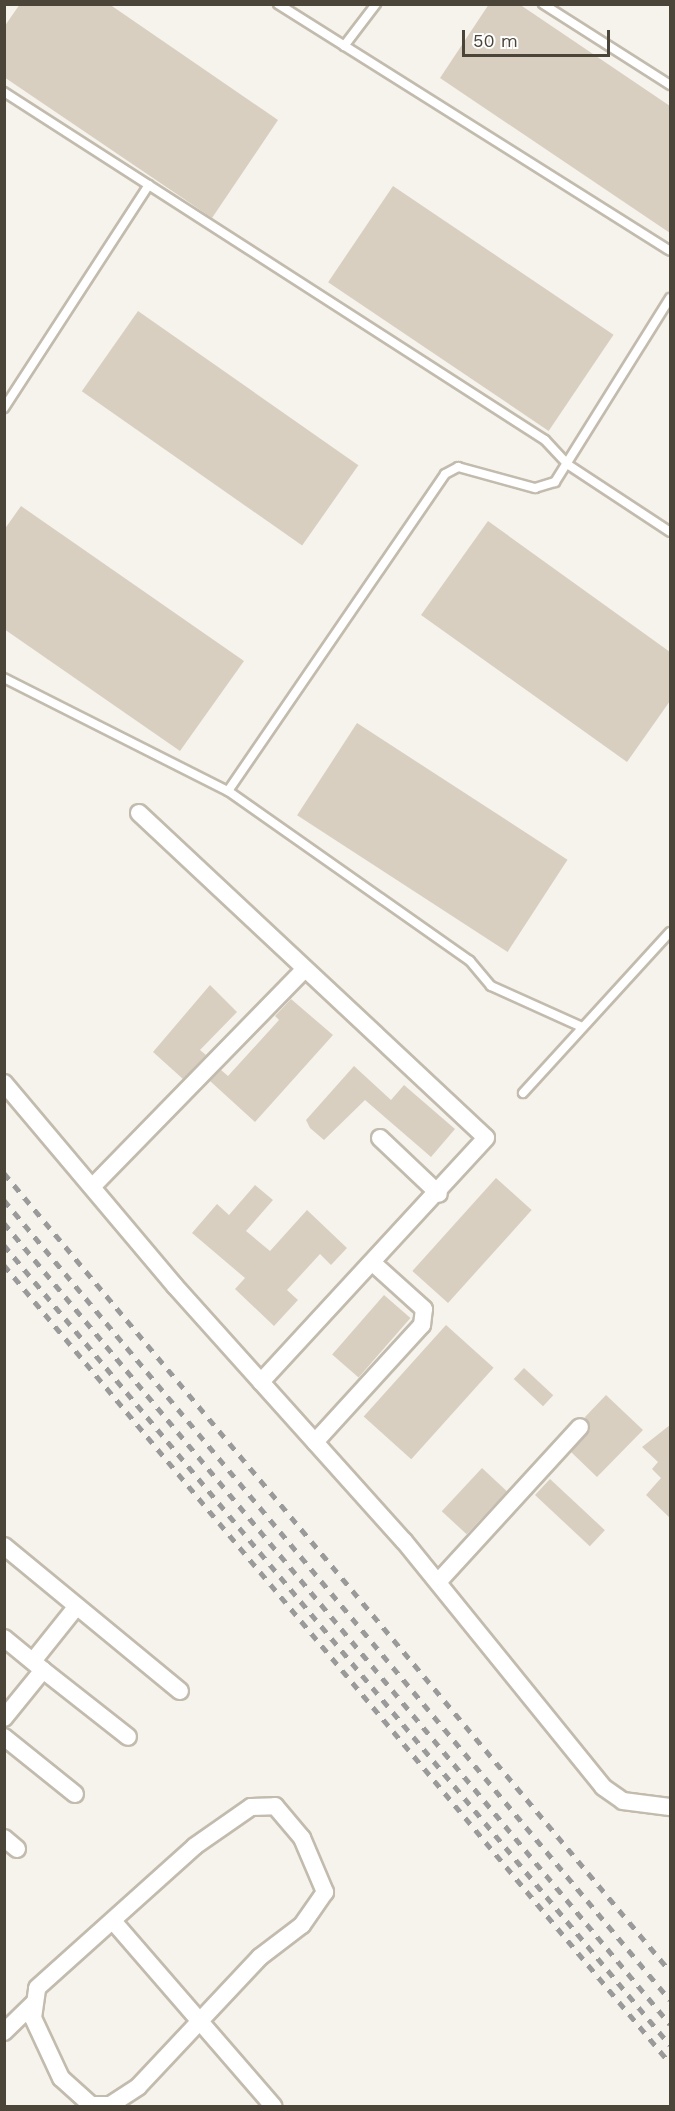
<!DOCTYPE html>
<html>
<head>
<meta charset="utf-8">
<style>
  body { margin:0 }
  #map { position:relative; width:675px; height:2111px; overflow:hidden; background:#f6f3ec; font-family:"Work Sans",sans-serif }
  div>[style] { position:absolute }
  .building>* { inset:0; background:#d8cfc1; transform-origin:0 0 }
  .roads { filter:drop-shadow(2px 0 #c2bbae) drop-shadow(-2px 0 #c2bbae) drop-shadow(0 2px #c2bbae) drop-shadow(0 -2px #c2bbae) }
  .service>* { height:8px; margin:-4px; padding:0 4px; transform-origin:4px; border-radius:4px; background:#fff }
  .minor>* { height:16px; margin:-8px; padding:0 8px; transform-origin:8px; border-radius:8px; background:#fff }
  .rail>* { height:4.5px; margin-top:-2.25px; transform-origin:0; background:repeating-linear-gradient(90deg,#9a9a9a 0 8px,transparent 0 16px) }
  span { translate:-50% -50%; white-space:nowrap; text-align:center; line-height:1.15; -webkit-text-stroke:4.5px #fff; paint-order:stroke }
  .frame { position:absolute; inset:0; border:6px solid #4b4439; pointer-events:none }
  .scale { position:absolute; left:462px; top:30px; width:148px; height:27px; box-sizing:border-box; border:3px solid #4b4439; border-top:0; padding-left:8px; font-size:18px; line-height:21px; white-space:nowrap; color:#4b4439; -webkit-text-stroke:4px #fff; paint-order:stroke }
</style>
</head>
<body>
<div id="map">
  <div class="building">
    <i style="clip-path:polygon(20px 4px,109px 4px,278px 120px,212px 218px,4px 77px,4px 27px)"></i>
    <i style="clip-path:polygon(489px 4px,519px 4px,670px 106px,670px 233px,440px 78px)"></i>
    <i style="left:393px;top:186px;width:266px;height:116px;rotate:34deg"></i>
    <i style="left:138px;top:311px;width:269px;height:98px;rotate:35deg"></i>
    <i style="clip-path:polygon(21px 506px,244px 661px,180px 751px,4px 629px,4px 530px)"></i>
    <i style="clip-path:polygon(488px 521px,670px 652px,670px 701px,627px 762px,421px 615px)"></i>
    <i style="left:357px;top:723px;width:251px;height:110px;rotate:33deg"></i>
    <i style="clip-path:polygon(210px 985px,237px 1012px,200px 1050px,206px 1055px,183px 1079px,153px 1052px)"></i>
    <i style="clip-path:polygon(291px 999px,333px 1035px,255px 1122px,210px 1081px,221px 1070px,228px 1076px,279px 1020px,275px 1016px)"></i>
    <i style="clip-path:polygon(354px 1066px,391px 1100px,404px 1085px,455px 1129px,431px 1157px,365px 1100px,324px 1140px,310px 1128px,306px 1120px)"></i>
    <i style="left:496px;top:1178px;width:48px;height:125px;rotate:42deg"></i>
    <i style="clip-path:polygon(255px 1185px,273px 1200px,246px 1231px,270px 1251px,307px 1210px,347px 1248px,331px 1265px,320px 1254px,287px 1290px,298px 1300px,274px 1326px,235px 1289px,245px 1278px,192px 1233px,217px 1204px,229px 1215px)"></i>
    <i style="left:384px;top:1295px;width:35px;height:79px;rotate:41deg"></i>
    <i style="left:446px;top:1325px;width:64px;height:123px;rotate:42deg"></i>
    <i style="left:524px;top:1368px;width:40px;height:15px;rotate:43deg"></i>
    <i style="clip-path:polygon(606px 1395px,643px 1430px,597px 1477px,571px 1452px,590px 1430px,585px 1417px)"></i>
    <i style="clip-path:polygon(670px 1425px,670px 1518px,646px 1495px,661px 1478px,652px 1469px,658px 1462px,642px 1447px)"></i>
    <i style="left:482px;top:1468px;width:34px;height:59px;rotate:43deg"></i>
    <i style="left:550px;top:1479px;width:75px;height:22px;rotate:43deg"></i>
  </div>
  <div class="roads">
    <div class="service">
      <i style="left:278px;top:4px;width:463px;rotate:32.2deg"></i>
      <i style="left:543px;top:4px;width:151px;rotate:32.5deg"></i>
      <i style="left:344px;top:46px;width:53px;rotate:-52.7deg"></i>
      <i style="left:4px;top:92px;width:643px;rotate:32.75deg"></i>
      <i style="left:545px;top:440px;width:33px;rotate:47deg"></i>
      <i style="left:567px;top:464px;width:123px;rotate:33.4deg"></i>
      <i style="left:4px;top:408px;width:266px;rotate:-57deg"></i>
      <i style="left:4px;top:678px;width:251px;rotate:26.8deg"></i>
      <i style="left:582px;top:1027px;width:100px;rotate:-155.7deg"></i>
      <i style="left:491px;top:986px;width:33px;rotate:-130deg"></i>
      <i style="left:470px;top:961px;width:296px;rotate:-144.9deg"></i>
      <i style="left:228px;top:791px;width:384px;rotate:-55.6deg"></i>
      <i style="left:445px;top:474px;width:15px;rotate:-28deg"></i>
      <i style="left:458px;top:467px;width:80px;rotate:15.3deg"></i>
      <i style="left:535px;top:488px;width:21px;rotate:-17deg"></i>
      <i style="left:555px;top:482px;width:217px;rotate:-58deg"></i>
      <i style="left:523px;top:1093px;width:218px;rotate:-47.6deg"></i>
    </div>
    <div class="minor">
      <i style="left:139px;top:813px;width:475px;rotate:43.1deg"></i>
      <i style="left:486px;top:1138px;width:332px;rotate:132.7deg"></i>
      <i style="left:4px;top:1083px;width:265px;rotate:49.9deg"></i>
      <i style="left:175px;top:1286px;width:343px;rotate:48.1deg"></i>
      <i style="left:404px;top:1541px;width:316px;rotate:51deg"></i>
      <i style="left:603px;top:1787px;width:24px;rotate:35deg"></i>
      <i style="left:623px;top:1801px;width:47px;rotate:7.3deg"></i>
      <i style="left:380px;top:1138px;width:81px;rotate:43.5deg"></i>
      <i style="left:92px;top:1187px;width:305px;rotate:-45.7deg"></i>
      <i style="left:315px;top:1442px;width:159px;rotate:-47.6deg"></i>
      <i style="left:422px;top:1325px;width:16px;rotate:-83deg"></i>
      <i style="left:424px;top:1309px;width:67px;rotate:-138deg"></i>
      <i style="left:4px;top:1546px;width:228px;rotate:39.5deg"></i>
      <i style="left:438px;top:1582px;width:210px;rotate:-47.5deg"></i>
      <i style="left:4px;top:1638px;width:50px;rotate:39.4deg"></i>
      <i style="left:43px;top:1670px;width:62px;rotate:129.1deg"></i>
      <i style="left:33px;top:1661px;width:70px;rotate:-51.3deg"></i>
      <i style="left:43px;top:1670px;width:108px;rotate:38.2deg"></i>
      <i style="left:4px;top:1737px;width:91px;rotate:38.8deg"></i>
      <i style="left:275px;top:1806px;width:42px;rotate:49.8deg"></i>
      <i style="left:302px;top:1838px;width:59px;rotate:66.9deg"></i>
      <i style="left:325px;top:1892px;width:40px;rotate:124.9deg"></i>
      <i style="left:302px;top:1925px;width:53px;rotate:142.7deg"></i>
      <i style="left:260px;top:1957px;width:178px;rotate:133.2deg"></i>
      <i style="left:138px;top:2087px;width:33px;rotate:147deg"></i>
      <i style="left:110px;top:2105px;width:19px;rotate:180deg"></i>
      <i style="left:91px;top:2105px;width:40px;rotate:-138deg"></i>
      <i style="left:61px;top:2078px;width:66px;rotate:-115deg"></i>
      <i style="left:33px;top:2018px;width:30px;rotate:-82deg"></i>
      <i style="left:37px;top:1988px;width:212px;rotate:-41.9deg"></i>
      <i style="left:195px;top:1846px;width:68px;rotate:-34.9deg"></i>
      <i style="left:251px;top:1807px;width:24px;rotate:-2deg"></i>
      <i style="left:4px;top:1838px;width:17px;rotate:40deg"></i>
      <i style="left:113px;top:1921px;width:245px;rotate:49.1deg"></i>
      <i style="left:4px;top:2032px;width:43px;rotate:-44.1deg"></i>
    </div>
  </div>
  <div class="rail">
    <i style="left:4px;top:1173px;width:1039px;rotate:50.15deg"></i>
    <i style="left:4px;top:1200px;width:1041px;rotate:50.22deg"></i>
    <i style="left:4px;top:1223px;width:1042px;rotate:50.26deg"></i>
    <i style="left:4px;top:1245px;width:1041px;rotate:50.22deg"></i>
    <i style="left:4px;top:1265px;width:1039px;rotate:50.15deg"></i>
  </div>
  <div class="frame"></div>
  <div class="scale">50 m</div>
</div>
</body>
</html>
